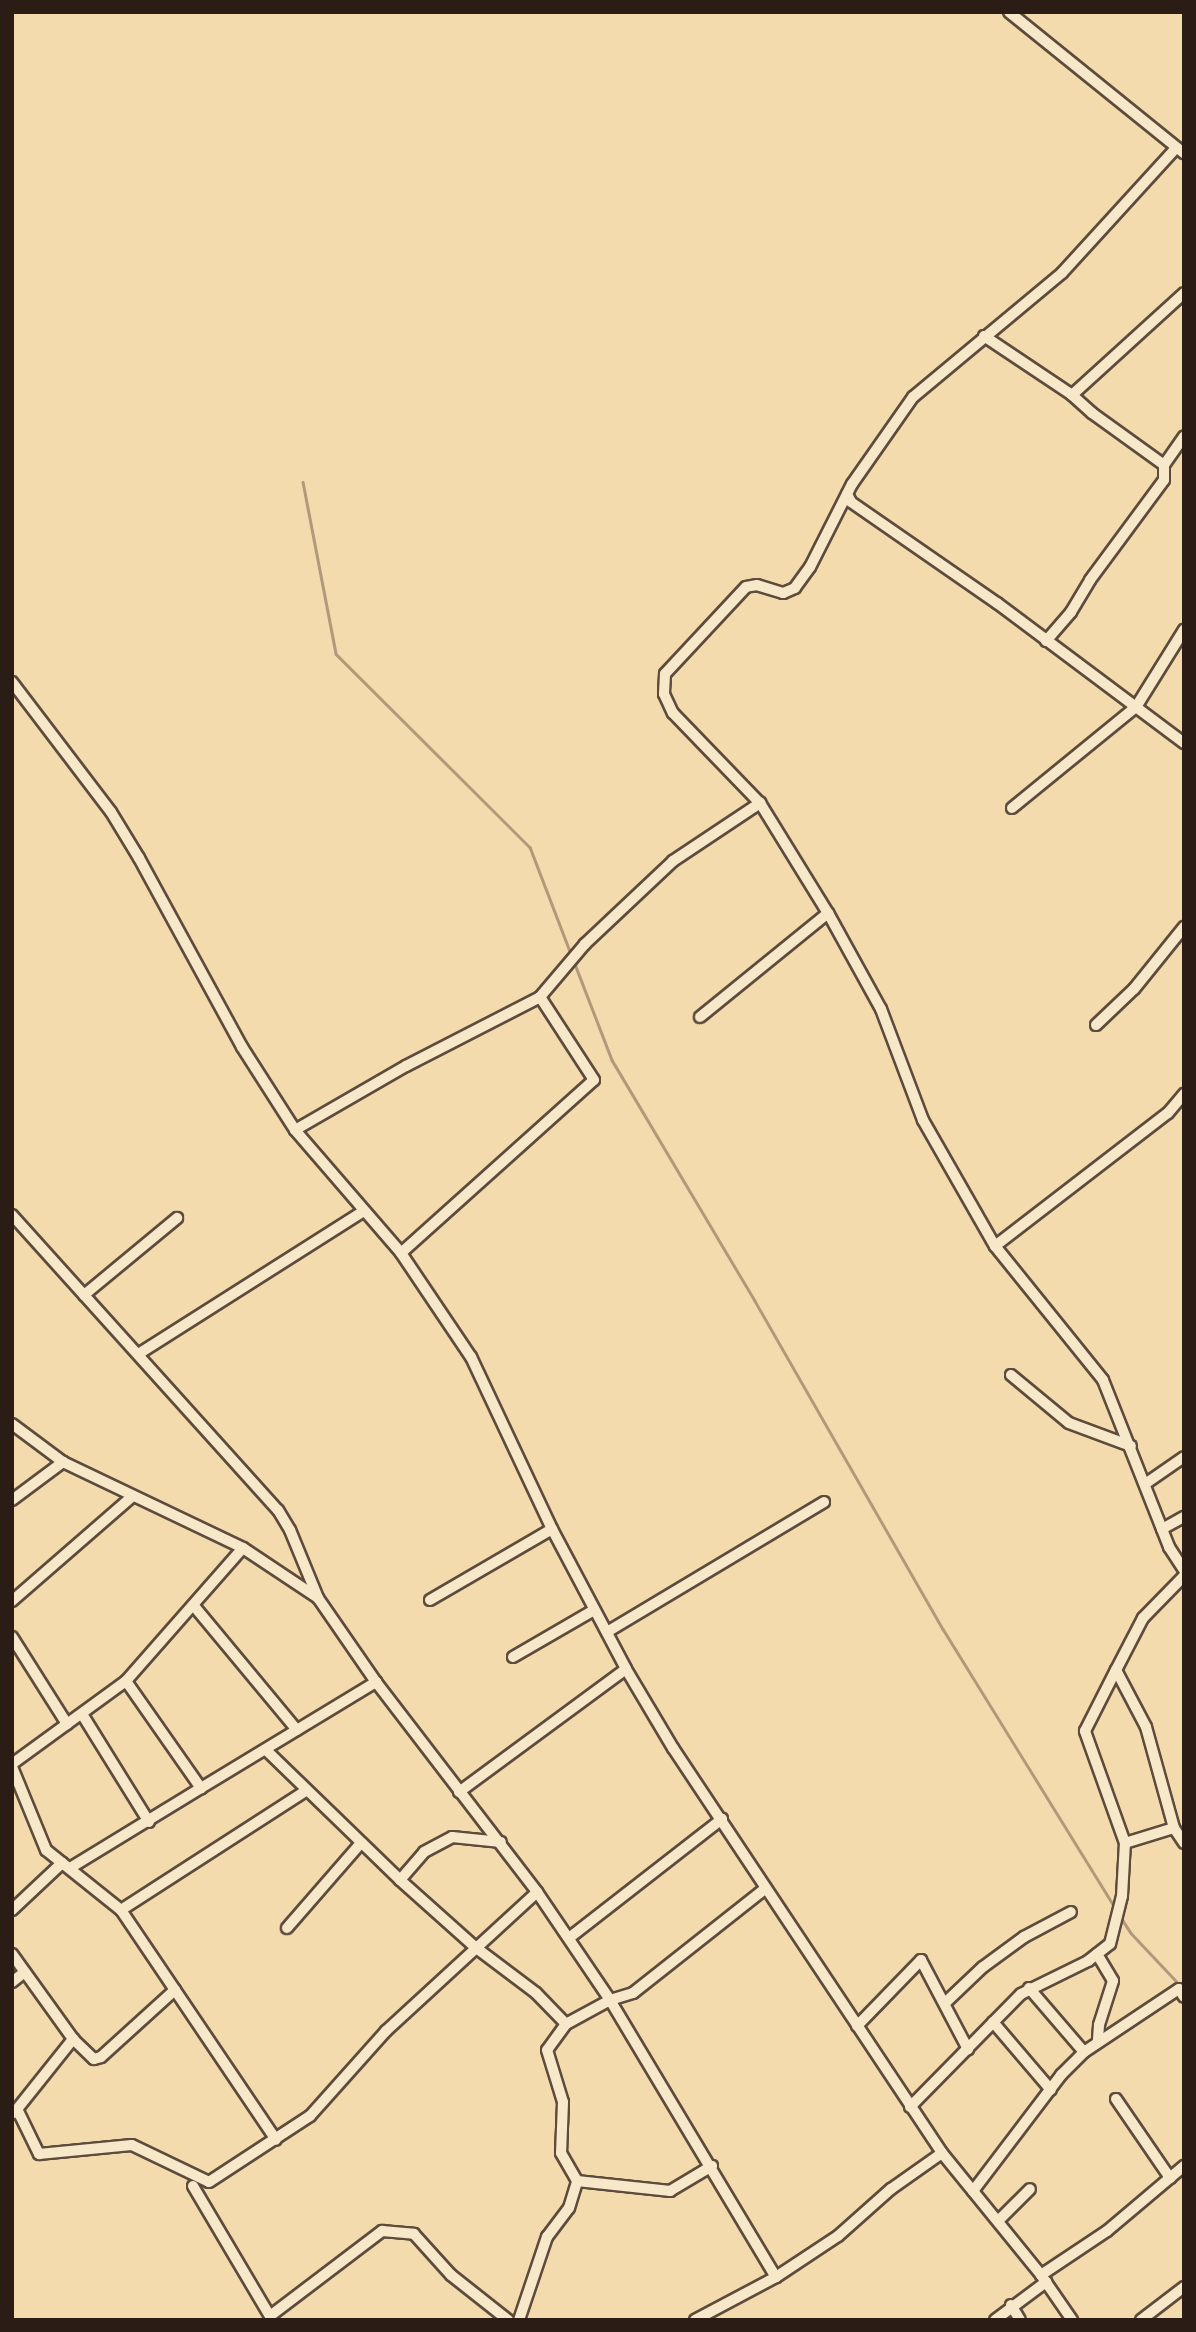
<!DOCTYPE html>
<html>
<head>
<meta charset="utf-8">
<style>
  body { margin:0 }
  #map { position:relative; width:1196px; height:2332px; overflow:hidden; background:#f4dbae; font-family:Cardo,serif }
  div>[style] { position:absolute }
  .stream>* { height:2.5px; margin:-1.25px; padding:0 1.25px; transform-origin:1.25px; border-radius:1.25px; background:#b09a7a }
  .roads { filter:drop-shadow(2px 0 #5d4c3c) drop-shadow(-2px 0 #5d4c3c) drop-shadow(0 2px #5d4c3c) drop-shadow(0 -2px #5d4c3c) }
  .street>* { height:10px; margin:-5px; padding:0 5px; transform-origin:5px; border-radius:5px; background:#f8e8ca }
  span { translate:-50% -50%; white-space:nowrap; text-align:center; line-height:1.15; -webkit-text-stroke:6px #f8e8ca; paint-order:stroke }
  .frame { position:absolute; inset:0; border:14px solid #2b1d16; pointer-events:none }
</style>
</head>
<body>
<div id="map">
  <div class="stream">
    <i style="left:303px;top:482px;width:175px;rotate:79.1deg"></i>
    <i style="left:336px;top:654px;width:274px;rotate:44.9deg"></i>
    <i style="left:530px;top:847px;width:115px;rotate:69deg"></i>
    <i style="left:575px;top:964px;width:103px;rotate:68.9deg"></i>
    <i style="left:612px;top:1060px;width:280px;rotate:59.3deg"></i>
    <i style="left:755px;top:1301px;width:378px;rotate:60.2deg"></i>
    <i style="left:943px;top:1629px;width:327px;rotate:58.3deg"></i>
    <i style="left:1120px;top:1916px;width:20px;rotate:57deg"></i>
    <i style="left:1131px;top:1933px;width:71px;rotate:46.7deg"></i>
  </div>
  <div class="roads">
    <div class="street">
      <i style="left:1009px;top:12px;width:225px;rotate:38.9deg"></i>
      <i style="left:1176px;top:148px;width:169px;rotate:132.4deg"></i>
      <i style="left:1062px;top:273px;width:194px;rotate:140.2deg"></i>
      <i style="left:913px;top:397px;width:106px;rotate:125deg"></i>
      <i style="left:852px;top:484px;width:93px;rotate:116.8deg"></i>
      <i style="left:810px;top:567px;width:26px;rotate:126deg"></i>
      <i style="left:795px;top:588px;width:13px;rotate:157deg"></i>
      <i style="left:783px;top:593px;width:27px;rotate:-163deg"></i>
      <i style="left:757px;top:585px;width:11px;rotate:170deg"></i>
      <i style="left:746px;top:587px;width:119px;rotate:133deg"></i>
      <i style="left:665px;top:674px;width:20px;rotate:93deg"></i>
      <i style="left:664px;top:694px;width:21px;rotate:65deg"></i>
      <i style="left:673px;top:713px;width:125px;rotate:46deg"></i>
      <i style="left:760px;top:803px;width:129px;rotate:58.3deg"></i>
      <i style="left:828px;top:913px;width:110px;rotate:61.1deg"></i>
      <i style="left:881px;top:1009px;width:119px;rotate:69.3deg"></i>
      <i style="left:923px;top:1120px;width:145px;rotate:60.3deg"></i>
      <i style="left:995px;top:1246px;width:172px;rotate:51.1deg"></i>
      <i style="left:1103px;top:1380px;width:180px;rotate:68.4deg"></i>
      <i style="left:1169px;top:1547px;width:27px;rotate:57deg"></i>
      <i style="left:984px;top:336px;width:106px;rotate:33.8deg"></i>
      <i style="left:1072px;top:395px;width:27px;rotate:42deg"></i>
      <i style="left:1092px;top:413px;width:89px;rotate:35.8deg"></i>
      <i style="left:1072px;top:395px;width:151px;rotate:-42.3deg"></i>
      <i style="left:847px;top:494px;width:9px;rotate:63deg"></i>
      <i style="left:851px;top:502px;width:178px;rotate:34.7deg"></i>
      <i style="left:997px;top:603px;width:234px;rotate:36.8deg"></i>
      <i style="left:1046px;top:641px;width:38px;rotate:-49deg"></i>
      <i style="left:1071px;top:612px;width:37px;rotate:-59deg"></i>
      <i style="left:1090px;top:580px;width:124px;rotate:-53.5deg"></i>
      <i style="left:1164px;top:480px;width:15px;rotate:-90deg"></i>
      <i style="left:1164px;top:465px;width:35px;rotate:-55deg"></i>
      <i style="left:12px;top:682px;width:163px;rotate:52.7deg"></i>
      <i style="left:111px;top:812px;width:54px;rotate:58.7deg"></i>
      <i style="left:139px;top:858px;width:215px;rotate:61.4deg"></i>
      <i style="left:242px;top:1047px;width:98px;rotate:57.4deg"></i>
      <i style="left:295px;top:1130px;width:162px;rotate:49.2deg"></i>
      <i style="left:401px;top:1253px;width:125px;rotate:56.1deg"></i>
      <i style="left:471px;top:1357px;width:190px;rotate:64.8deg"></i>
      <i style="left:552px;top:1529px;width:158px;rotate:62.1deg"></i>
      <i style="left:626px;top:1669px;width:92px;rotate:59.3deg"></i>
      <i style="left:673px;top:1748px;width:486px;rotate:56.4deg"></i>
      <i style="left:942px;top:2153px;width:157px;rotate:50.9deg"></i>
      <i style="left:1041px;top:2275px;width:55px;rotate:55.4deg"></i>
      <i style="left:1012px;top:808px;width:160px;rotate:-39.2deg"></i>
      <i style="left:1136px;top:707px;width:91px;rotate:-58.1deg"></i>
      <i style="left:700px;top:1017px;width:165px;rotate:-39.1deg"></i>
      <i style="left:1096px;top:1025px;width:52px;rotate:-43.5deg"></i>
      <i style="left:1134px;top:989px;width:80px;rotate:-51.1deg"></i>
      <i style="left:295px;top:1130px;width:128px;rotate:-30deg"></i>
      <i style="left:406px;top:1066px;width:151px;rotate:-27.2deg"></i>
      <i style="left:12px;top:1215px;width:397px;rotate:48deg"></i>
      <i style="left:278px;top:1510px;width:23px;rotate:59deg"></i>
      <i style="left:290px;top:1530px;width:74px;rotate:67.6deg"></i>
      <i style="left:995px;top:1246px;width:218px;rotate:-37.6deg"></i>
      <i style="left:1168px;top:1113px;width:25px;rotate:-50deg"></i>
      <i style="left:401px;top:1253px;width:259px;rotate:-41.9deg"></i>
      <i style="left:594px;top:1080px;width:99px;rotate:-123deg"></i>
      <i style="left:540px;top:997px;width:70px;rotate:-49.7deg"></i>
      <i style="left:585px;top:944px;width:121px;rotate:-43.3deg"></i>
      <i style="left:673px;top:861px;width:105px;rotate:-33.7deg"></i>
      <i style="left:84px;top:1295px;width:121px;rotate:-39.6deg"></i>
      <i style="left:140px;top:1353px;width:265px;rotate:-32.4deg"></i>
      <i style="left:1011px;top:1375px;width:75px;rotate:39.6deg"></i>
      <i style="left:1069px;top:1423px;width:66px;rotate:20.4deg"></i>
      <i style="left:12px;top:1424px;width:64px;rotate:36.7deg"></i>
      <i style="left:63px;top:1462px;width:199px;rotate:25.5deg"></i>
      <i style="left:243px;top:1548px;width:90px;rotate:33.7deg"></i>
      <i style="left:318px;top:1598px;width:102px;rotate:55.4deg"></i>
      <i style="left:376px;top:1682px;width:265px;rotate:52.5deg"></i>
      <i style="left:537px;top:1892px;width:130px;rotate:55.9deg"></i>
      <i style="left:610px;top:2000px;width:323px;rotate:59.1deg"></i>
      <i style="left:1145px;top:1484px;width:47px;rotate:-34.7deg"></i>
      <i style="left:12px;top:1500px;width:64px;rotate:-36.7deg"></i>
      <i style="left:1162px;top:1529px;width:25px;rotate:-29deg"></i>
      <i style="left:1184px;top:1576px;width:59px;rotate:134.3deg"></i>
      <i style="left:1143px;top:1618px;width:59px;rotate:117.4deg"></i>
      <i style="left:1116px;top:1670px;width:64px;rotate:62.2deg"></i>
      <i style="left:1146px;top:1727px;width:105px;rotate:74.5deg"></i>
      <i style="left:1174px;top:1828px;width:18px;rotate:56deg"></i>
      <i style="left:430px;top:1600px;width:141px;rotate:-30.2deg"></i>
      <i style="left:12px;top:1601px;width:160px;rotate:-41deg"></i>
      <i style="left:194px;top:1606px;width:161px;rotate:50.3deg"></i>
      <i style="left:607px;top:1632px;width:253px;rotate:-30.9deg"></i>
      <i style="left:12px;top:1637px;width:103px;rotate:57.7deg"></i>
      <i style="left:513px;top:1657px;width:94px;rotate:-30.1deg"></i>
      <i style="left:126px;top:1681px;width:177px;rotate:-48.7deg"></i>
      <i style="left:82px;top:1714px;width:127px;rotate:58.2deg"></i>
      <i style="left:266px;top:1750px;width:187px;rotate:44.1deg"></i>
      <i style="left:400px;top:1880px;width:101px;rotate:41.8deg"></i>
      <i style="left:475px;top:1947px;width:76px;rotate:37deg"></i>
      <i style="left:536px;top:1993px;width:43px;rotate:45.9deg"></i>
      <i style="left:566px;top:2024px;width:50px;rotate:-28.6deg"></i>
      <i style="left:610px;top:2000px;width:24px;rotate:-17deg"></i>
      <i style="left:633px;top:1993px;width:169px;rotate:-38.3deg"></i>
      <i style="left:12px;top:1764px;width:141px;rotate:-36.1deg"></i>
      <i style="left:126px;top:1681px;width:131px;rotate:55deg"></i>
      <i style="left:201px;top:1788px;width:205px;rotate:-31.2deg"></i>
      <i style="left:12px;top:1767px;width:90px;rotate:67.7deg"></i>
      <i style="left:46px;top:1850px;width:96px;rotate:38.7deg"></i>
      <i style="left:121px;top:1910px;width:277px;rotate:56deg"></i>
      <i style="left:459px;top:1792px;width:207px;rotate:-36.4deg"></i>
      <i style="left:1125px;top:1843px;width:51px;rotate:-17deg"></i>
      <i style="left:70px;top:1868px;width:153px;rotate:-31.4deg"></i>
      <i style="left:400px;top:1880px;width:37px;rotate:-49deg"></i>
      <i style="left:424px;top:1852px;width:32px;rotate:-28deg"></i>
      <i style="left:452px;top:1837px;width:49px;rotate:5.8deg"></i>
      <i style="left:12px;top:1910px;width:69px;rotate:-43.2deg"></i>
      <i style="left:121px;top:1910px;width:220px;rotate:-32.8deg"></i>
      <i style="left:287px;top:1928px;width:113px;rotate:-49deg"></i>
      <i style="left:569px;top:1938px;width:194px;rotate:-37.9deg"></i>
      <i style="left:12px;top:1954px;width:105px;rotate:54.3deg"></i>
      <i style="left:73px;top:2039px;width:29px;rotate:44deg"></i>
      <i style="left:94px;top:2059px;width:7px;rotate:-16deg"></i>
      <i style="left:101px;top:2057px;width:100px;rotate:-42.2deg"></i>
      <i style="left:1097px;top:1954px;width:31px;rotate:59deg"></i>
      <i style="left:1113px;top:1981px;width:46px;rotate:107.7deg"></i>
      <i style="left:1099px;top:2025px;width:16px;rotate:94deg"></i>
      <i style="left:12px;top:1982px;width:16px;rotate:-38deg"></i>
      <i style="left:1029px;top:1988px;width:84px;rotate:49.3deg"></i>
      <i style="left:945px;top:2003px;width:52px;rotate:-43.5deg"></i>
      <i style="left:983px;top:1967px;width:51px;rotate:-36.2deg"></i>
      <i style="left:1024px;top:1937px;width:53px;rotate:-28deg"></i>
      <i style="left:993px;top:2022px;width:89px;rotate:49.5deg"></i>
      <i style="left:566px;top:2024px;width:32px;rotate:126deg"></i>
      <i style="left:547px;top:2050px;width:54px;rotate:72.9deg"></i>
      <i style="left:563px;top:2102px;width:51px;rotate:92.2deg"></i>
      <i style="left:561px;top:2153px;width:32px;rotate:60deg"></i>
      <i style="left:857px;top:2026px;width:92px;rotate:-45.9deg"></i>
      <i style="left:921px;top:1960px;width:101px;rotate:62.2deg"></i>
      <i style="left:1116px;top:2099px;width:96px;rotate:55.6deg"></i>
      <i style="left:910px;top:2107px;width:158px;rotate:-45.5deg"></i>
      <i style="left:1021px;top:1994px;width:75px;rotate:-26.2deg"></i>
      <i style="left:1088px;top:1961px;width:28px;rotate:-38deg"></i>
      <i style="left:1110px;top:1944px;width:49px;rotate:-76deg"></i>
      <i style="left:1122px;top:1896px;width:53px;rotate:-86.8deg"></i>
      <i style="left:1125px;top:1843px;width:119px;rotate:-109.7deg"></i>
      <i style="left:1085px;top:1731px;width:68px;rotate:-63.1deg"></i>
      <i style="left:18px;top:2111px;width:48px;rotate:64deg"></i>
      <i style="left:39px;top:2154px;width:93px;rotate:-5.5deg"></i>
      <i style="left:132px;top:2145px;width:85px;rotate:25.7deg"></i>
      <i style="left:209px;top:2182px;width:121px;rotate:-33.2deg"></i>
      <i style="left:310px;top:2116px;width:114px;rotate:-48.2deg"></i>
      <i style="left:386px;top:2031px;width:205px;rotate:-42.6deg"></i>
      <i style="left:14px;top:2113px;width:95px;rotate:-51.4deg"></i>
      <i style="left:193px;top:2186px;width:151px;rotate:59.4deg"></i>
      <i style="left:270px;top:2316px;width:141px;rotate:-37.2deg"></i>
      <i style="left:382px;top:2231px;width:32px;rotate:5deg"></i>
      <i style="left:414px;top:2234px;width:55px;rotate:47.9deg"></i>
      <i style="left:451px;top:2275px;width:73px;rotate:38.3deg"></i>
      <i style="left:973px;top:2191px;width:146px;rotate:-52.8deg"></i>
      <i style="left:1061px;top:2075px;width:33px;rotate:-45deg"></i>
      <i style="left:1084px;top:2052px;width:114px;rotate:-33.6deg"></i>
      <i style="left:1179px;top:1989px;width:9px;rotate:58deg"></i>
      <i style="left:998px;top:2221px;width:45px;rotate:-45deg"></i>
      <i style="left:1041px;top:2275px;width:79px;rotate:-33.7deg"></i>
      <i style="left:1107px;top:2231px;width:101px;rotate:-40.2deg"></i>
      <i style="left:1011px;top:2305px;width:17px;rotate:59deg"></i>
      <i style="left:519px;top:2320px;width:88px;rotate:-71.4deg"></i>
      <i style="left:547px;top:2237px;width:36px;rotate:-53deg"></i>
      <i style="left:569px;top:2208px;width:28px;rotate:-73deg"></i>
      <i style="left:577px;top:2181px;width:94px;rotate:6.1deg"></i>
      <i style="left:670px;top:2191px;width:49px;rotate:-30.8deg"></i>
      <i style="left:695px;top:2320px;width:92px;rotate:-28deg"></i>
      <i style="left:776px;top:2277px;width:74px;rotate:-33.5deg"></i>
      <i style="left:838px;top:2236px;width:71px;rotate:-41.6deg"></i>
      <i style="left:891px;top:2189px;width:62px;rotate:-35.2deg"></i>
      <i style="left:995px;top:2320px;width:64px;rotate:-36.7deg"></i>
      <i style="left:1141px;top:2320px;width:54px;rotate:-37.5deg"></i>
    </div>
  </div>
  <div class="frame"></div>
</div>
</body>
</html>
